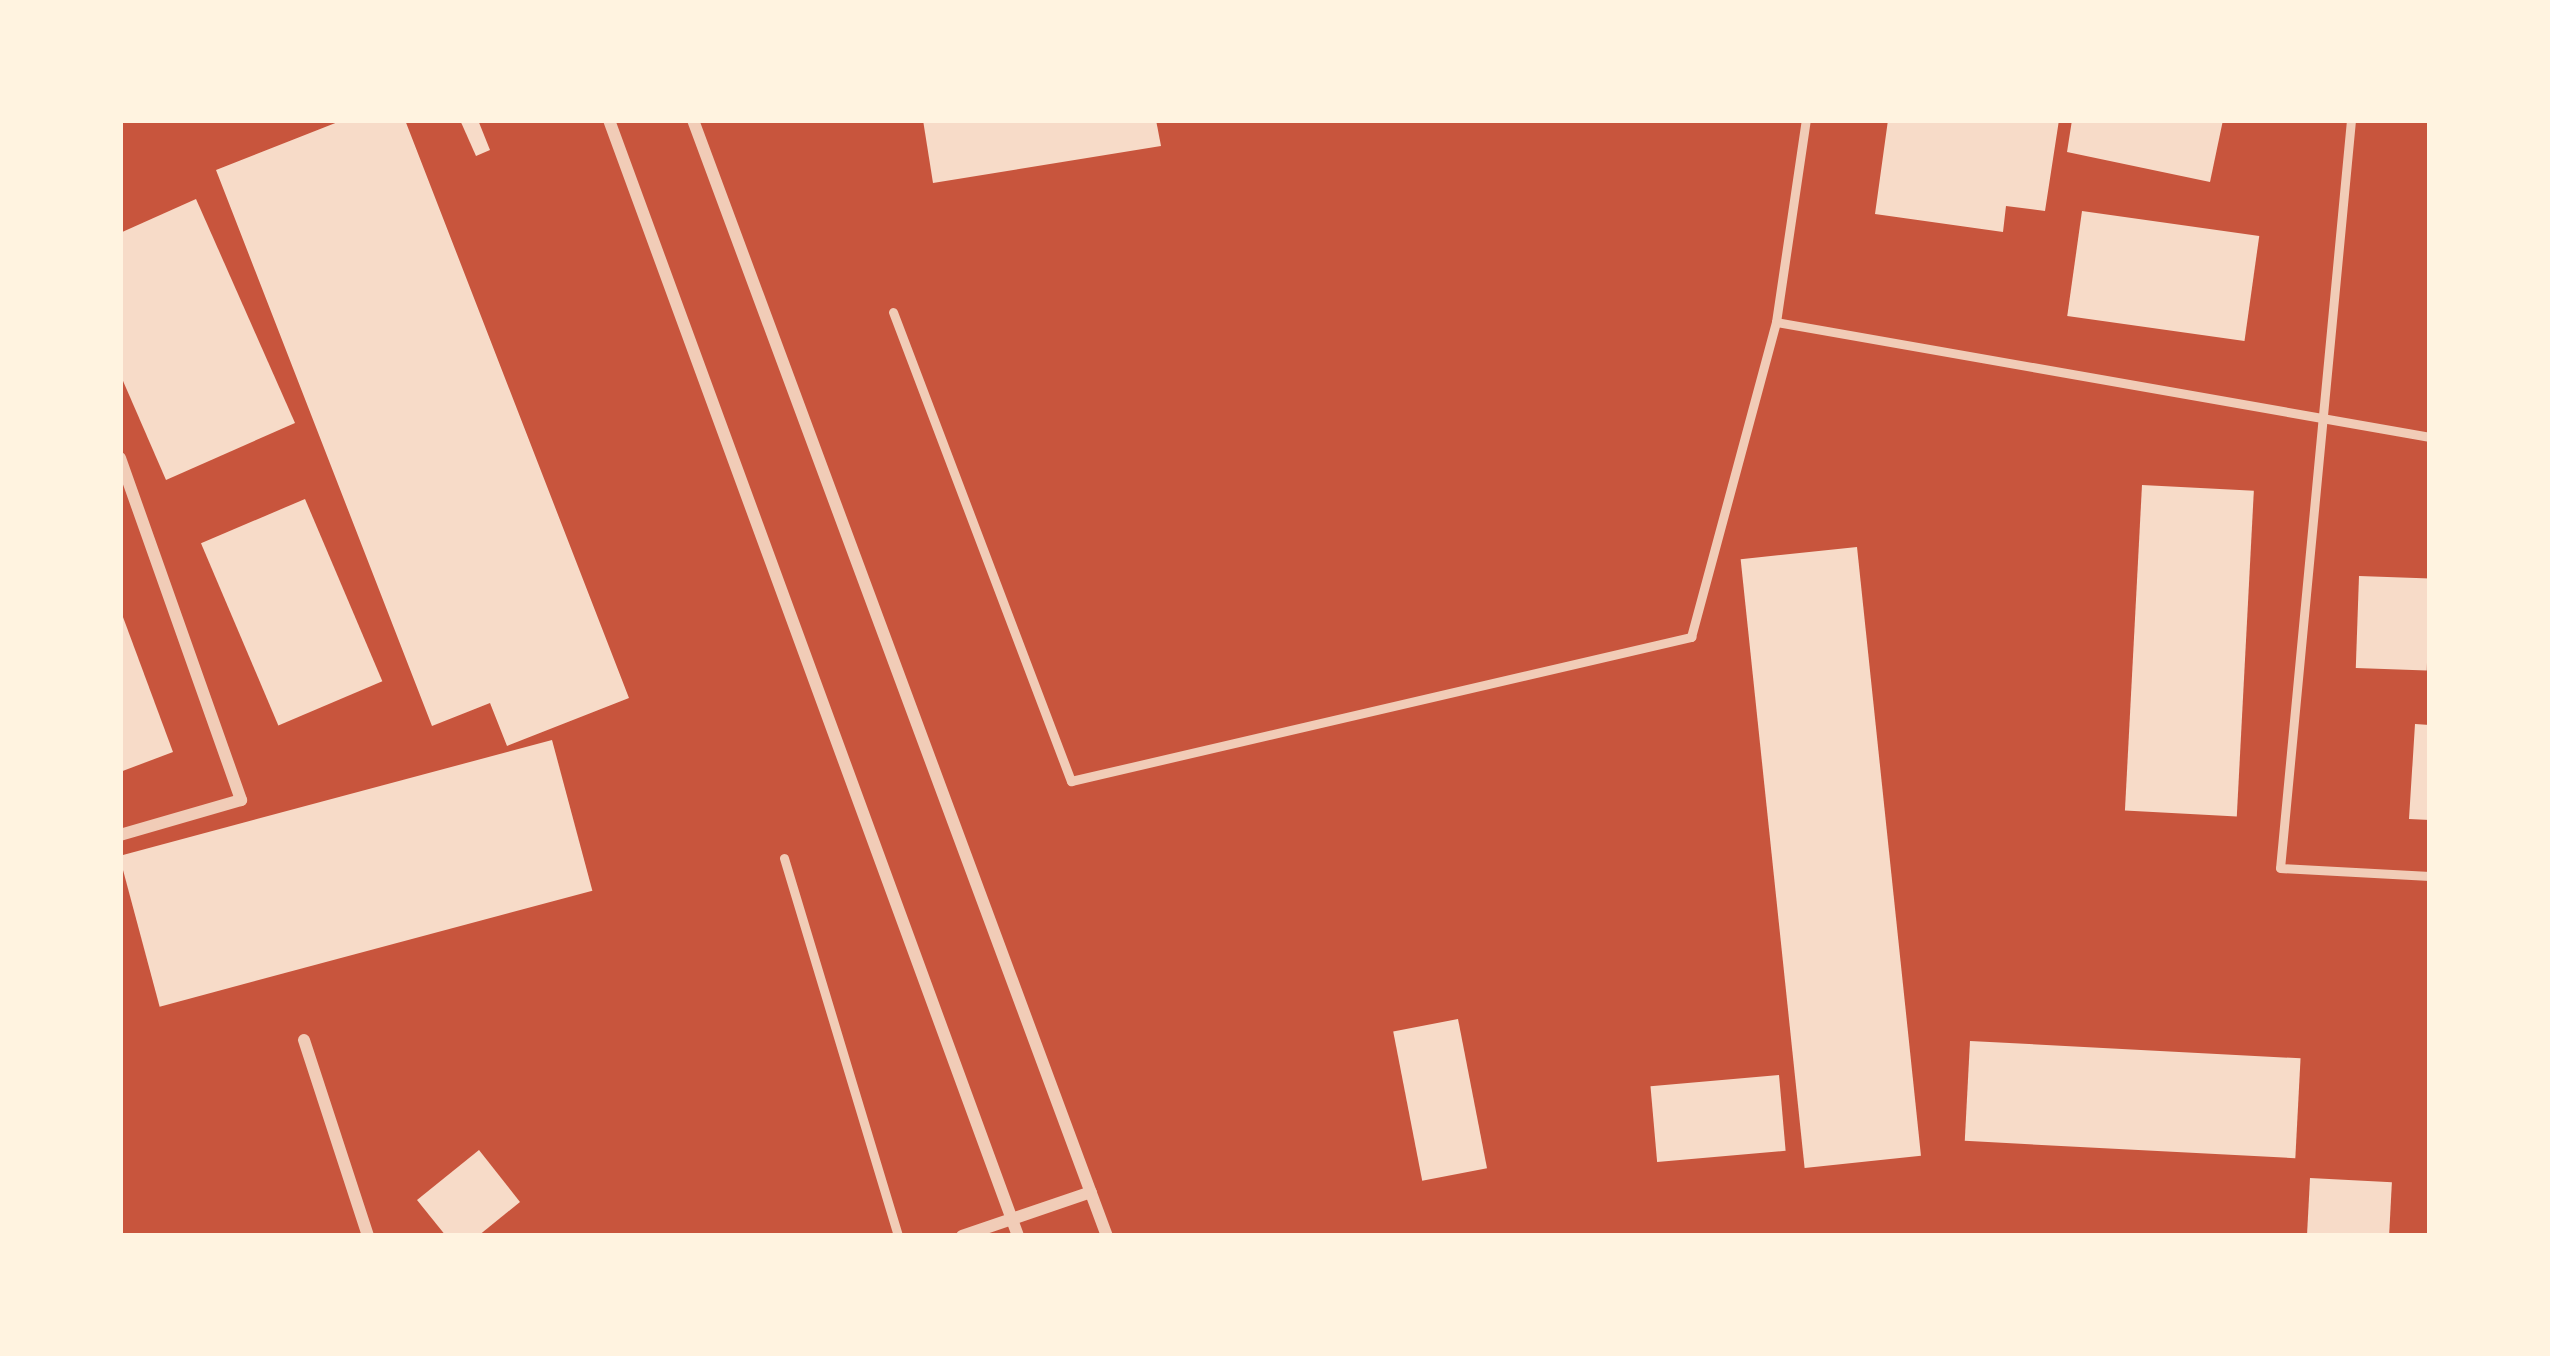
<!DOCTYPE html>
<html>
<head>
<meta charset="utf-8">
<style>
  body { margin:0 }
  #map { position:relative; width:2550px; height:1356px; overflow:hidden; background:#c8553d; font-family:Barlow,sans-serif }
  div>[style] { position:absolute }
  .building>* { inset:0; background:#f7dbc8; transform-origin:0 0 }
  .service>* { height:9px; margin:-4.5px; padding:0 4.5px; transform-origin:4.5px; border-radius:4.5px; background:#f1ccb7 }
  .minor>* { height:12px; margin:-6px; padding:0 6px; transform-origin:6px; border-radius:6px; background:#f1ccb7 }
  span { translate:-50% -50%; white-space:nowrap; text-align:center; line-height:1.15; -webkit-text-stroke:10px #fff3e0; paint-order:stroke }
  .frame { position:absolute; inset:0; border:123px solid #fff3e0; pointer-events:none }
</style>
</head>
<body>
<div id="map">
  <div class="building">
    <i style="clip-path:polygon(343px 120px,405px 120px,629px 698px,507px 746px,490px 703px,432px 726px,216px 170px)"></i>
    <i style="clip-path:polygon(460px 120px,478px 120px,490px 150px,476px 156px)"></i>
    <i style="clip-path:polygon(923px 120px,1156px 120px,1161px 146px,933px 183px)"></i>
    <i style="clip-path:polygon(1888px 120px,2059px 120px,2045px 211px,2006px 206px,2003px 232px,1875px 214px)"></i>
    <i style="clip-path:polygon(2072px 120px,2223px 120px,2210px 182px,2067px 152px)"></i>
    <i style="clip-path:polygon(196px 199px,295px 423px,166px 480px,120px 374px,120px 233px)"></i>
    <i style="left:2082px;top:211px;width:179px;height:106px;rotate:8deg"></i>
    <i style="left:2142px;top:485px;width:112px;height:326px;rotate:3deg"></i>
    <i style="left:305px;top:499px;width:198px;height:113px;rotate:67deg"></i>
    <i style="left:1857px;top:547px;width:612px;height:117px;rotate:84deg"></i>
    <i style="left:2359px;top:576px;width:71px;height:92px;rotate:2deg"></i>
    <i style="clip-path:polygon(120px 609px,173px 752px,120px 772px)"></i>
    <i style="clip-path:polygon(2415px 724px,2430px 725px,2430px 820px,2409px 819px)"></i>
    <i style="left:552px;top:740px;width:156px;height:448px;rotate:75deg"></i>
    <i style="left:1458px;top:1019px;width:152px;height:66px;rotate:79deg"></i>
    <i style="left:1970px;top:1041px;width:331px;height:100px;rotate:3deg"></i>
    <i style="left:1779px;top:1075px;width:76px;height:129px;rotate:85deg"></i>
    <i style="clip-path:polygon(479px 1150px,520px 1202px,478px 1236px,446px 1236px,417px 1200px)"></i>
    <i style="left:2310px;top:1178px;width:82px;height:56px;rotate:3deg"></i>
  </div>
  <div class="service">
    <i style="left:2351px;top:120px;width:751px;rotate:95.42deg"></i>
    <i style="left:2280px;top:868px;width:150px;rotate:3.1deg"></i>
    <i style="left:893px;top:312px;width:502px;rotate:69.22deg"></i>
    <i style="left:1071px;top:781px;width:637px;rotate:-13.08deg"></i>
    <i style="left:1691px;top:637px;width:326px;rotate:-74.9deg"></i>
    <i style="left:1776px;top:322px;width:204px;rotate:-81.6deg"></i>
    <i style="left:1776px;top:322px;width:664px;rotate:9.97deg"></i>
    <i style="left:784px;top:858px;width:395px;rotate:73.2deg"></i>
  </div>
  <div class="minor">
    <i style="left:609px;top:120px;width:1189px;rotate:69.87deg"></i>
    <i style="left:693px;top:120px;width:1190px;rotate:69.65deg"></i>
    <i style="left:120px;top:458px;width:363px;rotate:70.5deg"></i>
    <i style="left:241px;top:800px;width:126px;rotate:163.9deg"></i>
    <i style="left:304px;top:1040px;width:206px;rotate:71.9deg"></i>
    <i style="left:962px;top:1236px;width:136px;rotate:-18.8deg"></i>
  </div>
  <div class="frame"></div>
</div>
</body>
</html>
